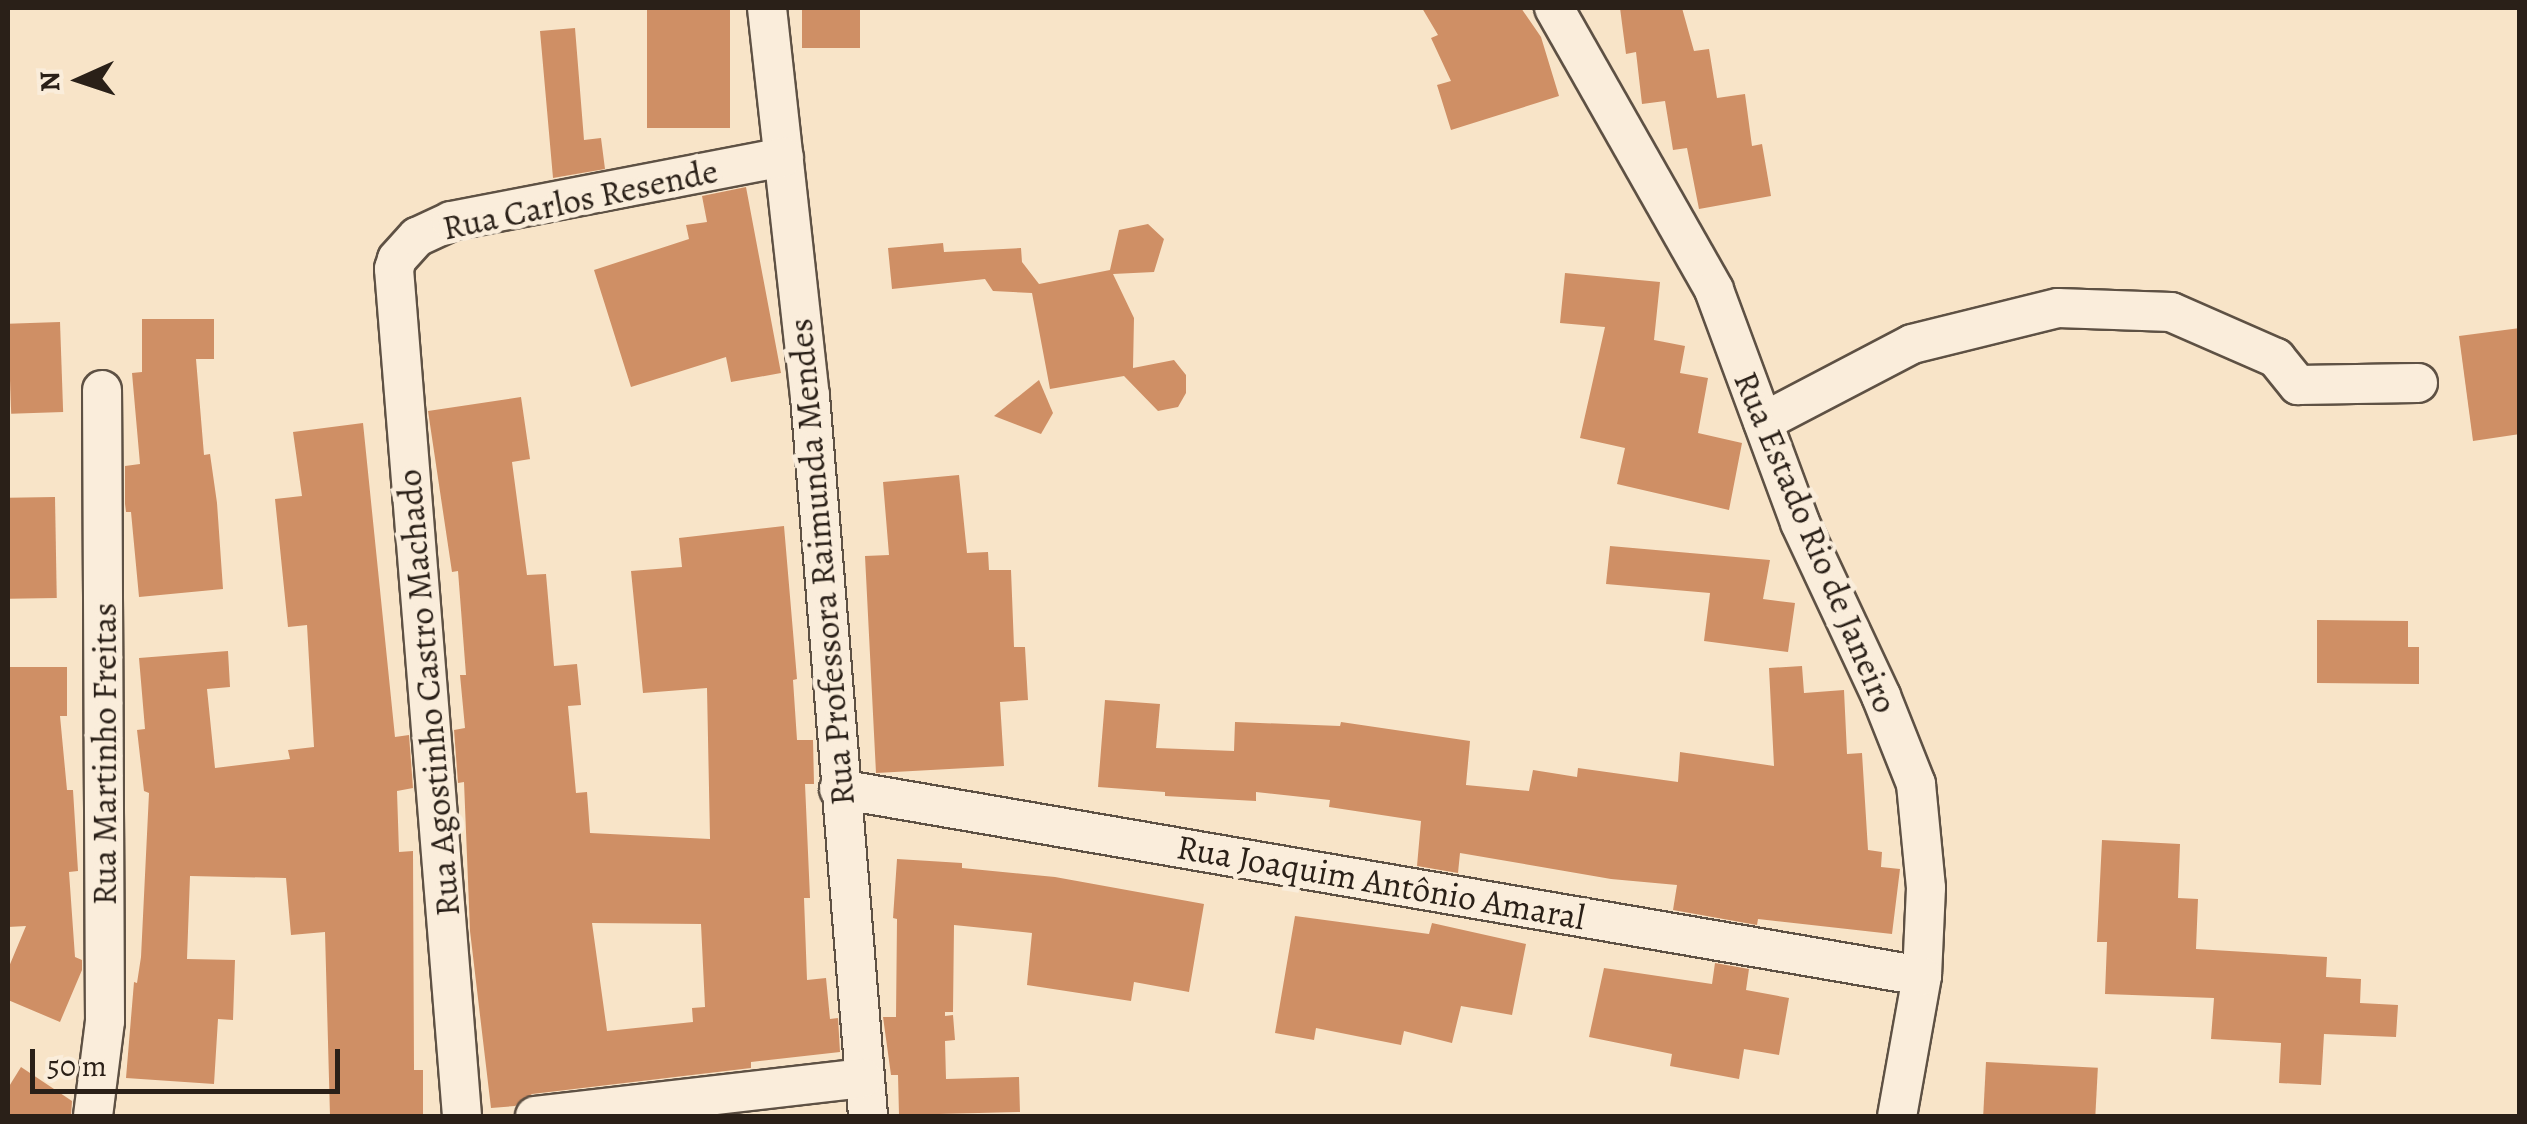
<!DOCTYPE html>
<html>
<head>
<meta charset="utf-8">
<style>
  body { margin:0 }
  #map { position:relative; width:2527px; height:1124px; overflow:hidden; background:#f8e4c8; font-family:Alegreya,serif }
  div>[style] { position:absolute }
  .building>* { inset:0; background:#cf8f65; transform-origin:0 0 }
  .roads { filter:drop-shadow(2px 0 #5e5144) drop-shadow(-2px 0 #5e5144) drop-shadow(0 2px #5e5144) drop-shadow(0 -2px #5e5144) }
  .street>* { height:38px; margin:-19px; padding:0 19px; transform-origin:19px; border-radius:19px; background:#faeddb }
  span { translate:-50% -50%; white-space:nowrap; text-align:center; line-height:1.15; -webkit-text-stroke:10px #faeddb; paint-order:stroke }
  .street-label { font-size:35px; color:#2a2018 }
  .frame { position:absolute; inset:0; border:10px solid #2a2018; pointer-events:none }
  .north { position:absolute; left:30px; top:30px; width:100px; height:100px; -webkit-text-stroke:8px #faeddb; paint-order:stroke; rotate:267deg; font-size:28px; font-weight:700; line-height:40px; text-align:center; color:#2a2018 }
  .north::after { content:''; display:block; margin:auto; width:35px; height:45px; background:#2a2018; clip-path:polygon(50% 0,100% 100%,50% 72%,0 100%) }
  .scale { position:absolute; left:30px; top:1049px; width:310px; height:45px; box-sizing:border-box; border:5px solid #2a2018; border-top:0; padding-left:12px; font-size:30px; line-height:35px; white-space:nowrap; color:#2a2018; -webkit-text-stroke:8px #faeddb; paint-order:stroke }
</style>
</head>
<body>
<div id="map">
  <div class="building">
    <i style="left:647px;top:8px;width:83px;height:120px"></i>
    <i style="left:802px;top:8px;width:58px;height:40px"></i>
    <i style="clip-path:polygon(1422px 8px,1521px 8px,1541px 37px,1559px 96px,1451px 130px,1437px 85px,1451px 81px,1431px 38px,1438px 35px)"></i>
    <i style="clip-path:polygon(1620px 8px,1682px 8px,1694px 51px,1709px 49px,1717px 98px,1745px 94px,1752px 146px,1762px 144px,1771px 196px,1699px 209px,1687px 148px,1673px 150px,1665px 101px,1642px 104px,1636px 52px,1626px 54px)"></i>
    <i style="clip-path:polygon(575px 28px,584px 140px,601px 138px,605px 169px,553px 178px,540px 31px)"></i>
    <i style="clip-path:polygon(746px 187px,781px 373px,731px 382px,726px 357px,631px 387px,594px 270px,689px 239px,686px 225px,707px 222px,702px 196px)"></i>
    <i style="clip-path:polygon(1148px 224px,1164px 239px,1154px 272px,1113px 274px,1134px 318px,1133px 368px,1174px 360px,1186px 375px,1186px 393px,1178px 407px,1158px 411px,1124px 376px,1050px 389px,1032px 293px,993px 291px,985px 279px,892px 289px,888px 248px,943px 243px,944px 252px,1021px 248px,1022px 262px,1039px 284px,1110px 270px,1119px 230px)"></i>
    <i style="clip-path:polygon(1565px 273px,1660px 282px,1654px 340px,1685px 346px,1680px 373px,1708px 378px,1698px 433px,1742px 443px,1729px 510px,1617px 484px,1625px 448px,1580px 438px,1605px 327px,1560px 323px)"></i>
    <i style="clip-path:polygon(142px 319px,214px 319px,214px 359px,196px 359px,204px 455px,210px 454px,217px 503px,223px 589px,139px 597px,131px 512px,126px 512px,125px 504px,125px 466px,140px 464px,132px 373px,142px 372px)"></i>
    <i style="left:60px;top:322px;width:90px;height:52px;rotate:88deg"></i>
    <i style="clip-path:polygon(2520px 328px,2520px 434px,2473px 441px,2459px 336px)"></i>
    <i style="clip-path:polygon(1039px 380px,1053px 413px,1041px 434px,994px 416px)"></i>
    <i style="clip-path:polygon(evenodd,521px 397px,530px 459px,512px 462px,527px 575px,546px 574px,554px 666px,577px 664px,581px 705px,568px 706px,576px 793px,587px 792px,590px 833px,710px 839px,707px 688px,643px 693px,631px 571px,682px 567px,679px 538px,784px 526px,797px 679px,793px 680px,797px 740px,813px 740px,814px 784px,805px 784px,810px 898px,804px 898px,807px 980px,826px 978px,830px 1019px,838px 1018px,840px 1052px,751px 1062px,751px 1068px,532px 1094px,515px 1106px,491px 1108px,470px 931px,464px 782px,458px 783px,454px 730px,465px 728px,460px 675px,466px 675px,458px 571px,452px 572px,428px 411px,521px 397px,592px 923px,701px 924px,705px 1007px,692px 1008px,693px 1022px,607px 1031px,592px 923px)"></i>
    <i style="clip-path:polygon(363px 423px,395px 737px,409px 735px,413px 788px,397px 791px,399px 852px,413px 851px,414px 1070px,423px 1070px,423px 1116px,330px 1116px,325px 932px,291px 935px,286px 878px,190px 876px,187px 959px,235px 960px,233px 1020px,218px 1019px,214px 1084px,126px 1078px,134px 982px,137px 983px,141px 957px,149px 793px,144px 791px,137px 730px,145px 729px,139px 658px,228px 651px,230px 687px,207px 689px,215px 768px,290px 759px,288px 750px,314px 747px,307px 625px,288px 627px,275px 499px,302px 496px,293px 432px)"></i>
    <i style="clip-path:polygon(959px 475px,967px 553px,988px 552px,989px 570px,1011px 570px,1014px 647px,1025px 647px,1028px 700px,1000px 702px,1004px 766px,876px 773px,865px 556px,889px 555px,883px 482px)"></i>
    <i style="left:55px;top:497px;width:101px;height:47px;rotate:89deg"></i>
    <i style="clip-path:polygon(1610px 546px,1770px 560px,1763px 599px,1795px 603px,1788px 652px,1704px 641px,1710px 593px,1606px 584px)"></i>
    <i style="clip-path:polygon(2317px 620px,2408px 621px,2408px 647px,2419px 647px,2419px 684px,2317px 683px)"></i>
    <i style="clip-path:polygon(1802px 666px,1804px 693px,1844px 690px,1847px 754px,1862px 753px,1868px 850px,1882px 852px,1881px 867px,1900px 869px,1892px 934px,1758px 919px,1757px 925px,1673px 910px,1677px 885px,1611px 879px,1460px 853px,1458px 873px,1417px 866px,1421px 821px,1329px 807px,1330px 800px,1256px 792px,1256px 801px,1165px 796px,1165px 792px,1098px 787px,1105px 700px,1160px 704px,1156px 748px,1234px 751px,1235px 722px,1340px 726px,1341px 722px,1470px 741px,1466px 785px,1529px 791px,1533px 770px,1577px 777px,1578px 768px,1678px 782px,1680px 752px,1774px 766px,1769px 668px)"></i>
    <i style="clip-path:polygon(8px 667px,67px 667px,67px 716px,60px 716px,67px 790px,73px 790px,78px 871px,69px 872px,75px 957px,82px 960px,82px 970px,60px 1022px,8px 1000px,8px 969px,26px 926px,8px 927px)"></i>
    <i style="clip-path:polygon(2102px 840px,2180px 844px,2178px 898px,2198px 899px,2196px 949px,2327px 957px,2326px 977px,2361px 979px,2360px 1003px,2398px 1005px,2396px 1037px,2324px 1034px,2321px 1085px,2279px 1083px,2281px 1043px,2211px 1039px,2214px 998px,2105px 994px,2107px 942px,2097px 942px)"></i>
    <i style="clip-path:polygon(897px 859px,962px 863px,962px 868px,1055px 877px,1204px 904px,1189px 992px,1134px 982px,1131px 1001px,1027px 985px,1032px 933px,954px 925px,953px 1012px,945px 1012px,945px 1016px,953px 1015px,955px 1040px,945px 1041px,946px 1079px,1019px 1077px,1020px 1112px,899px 1115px,898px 1075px,891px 1075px,883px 1017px,896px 1017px,897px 919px,893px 918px)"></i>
    <i style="clip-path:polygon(1295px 916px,1429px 934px,1432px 923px,1526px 944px,1512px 1015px,1461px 1006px,1452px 1043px,1404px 1031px,1401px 1045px,1316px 1028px,1314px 1040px,1275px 1033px)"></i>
    <i style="clip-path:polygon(1715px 963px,1749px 969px,1746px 990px,1789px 998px,1779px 1055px,1744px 1049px,1739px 1079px,1670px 1066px,1672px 1054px,1589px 1037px,1604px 968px,1712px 984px)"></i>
    <i style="left:1986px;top:1062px;width:112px;height:54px;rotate:3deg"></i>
    <i style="clip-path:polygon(21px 1067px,72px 1101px,71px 1116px,8px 1116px,8px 1088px)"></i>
  </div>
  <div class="roads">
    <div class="street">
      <i style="left:767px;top:8px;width:390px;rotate:83.7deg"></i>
      <i style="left:810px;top:396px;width:722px;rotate:85.39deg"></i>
      <i style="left:1554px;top:8px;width:324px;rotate:60.4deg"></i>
      <i style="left:1714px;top:290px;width:248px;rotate:69.7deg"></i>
      <i style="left:1800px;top:523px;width:191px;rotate:64.9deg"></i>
      <i style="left:1881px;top:696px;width:95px;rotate:68.3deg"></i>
      <i style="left:1916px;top:784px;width:104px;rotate:84.5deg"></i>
      <i style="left:1926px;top:888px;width:88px;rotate:92.6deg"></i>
      <i style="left:1922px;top:976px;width:142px;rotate:100.1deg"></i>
      <i style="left:1763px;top:422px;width:168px;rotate:-27.6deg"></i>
      <i style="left:1912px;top:344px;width:150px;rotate:-13.9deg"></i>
      <i style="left:2058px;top:308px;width:113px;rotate:2deg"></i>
      <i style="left:2171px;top:312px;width:115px;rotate:23.7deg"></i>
      <i style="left:2276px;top:358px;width:35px;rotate:51deg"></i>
      <i style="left:2298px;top:385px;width:120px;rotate:-1deg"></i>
      <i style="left:839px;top:789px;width:1099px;rotate:9.8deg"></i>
      <i style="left:93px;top:1116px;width:96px;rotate:-82.8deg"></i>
      <i style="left:105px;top:1021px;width:631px;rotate:-90.27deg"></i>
      <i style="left:462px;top:1116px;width:850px;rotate:-94.59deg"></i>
      <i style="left:394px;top:269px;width:10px;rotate:-73deg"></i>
      <i style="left:397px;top:259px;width:30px;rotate:-48deg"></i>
      <i style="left:417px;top:237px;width:38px;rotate:-25deg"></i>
      <i style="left:451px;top:221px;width:339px;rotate:-10.9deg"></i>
      <i style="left:535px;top:1116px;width:330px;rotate:-6.6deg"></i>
    </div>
  </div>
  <div class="street-label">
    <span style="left:580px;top:199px;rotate:-12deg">Rua Carlos Resende</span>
    <span style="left:1816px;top:542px;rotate:67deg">Rua Estado Rio de Janeiro</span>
    <span style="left:821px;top:562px;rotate:-95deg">Rua Professora Raimunda Mendes</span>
    <span style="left:428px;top:693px;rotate:-95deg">Rua Agostinho Castro Machado</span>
    <span style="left:104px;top:754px;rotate:-90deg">Rua Martinho Freitas</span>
    <span style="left:1381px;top:882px;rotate:10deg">Rua Joaquim Antônio Amaral</span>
  </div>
  <div class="frame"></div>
  <div class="north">N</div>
  <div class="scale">50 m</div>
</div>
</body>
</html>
